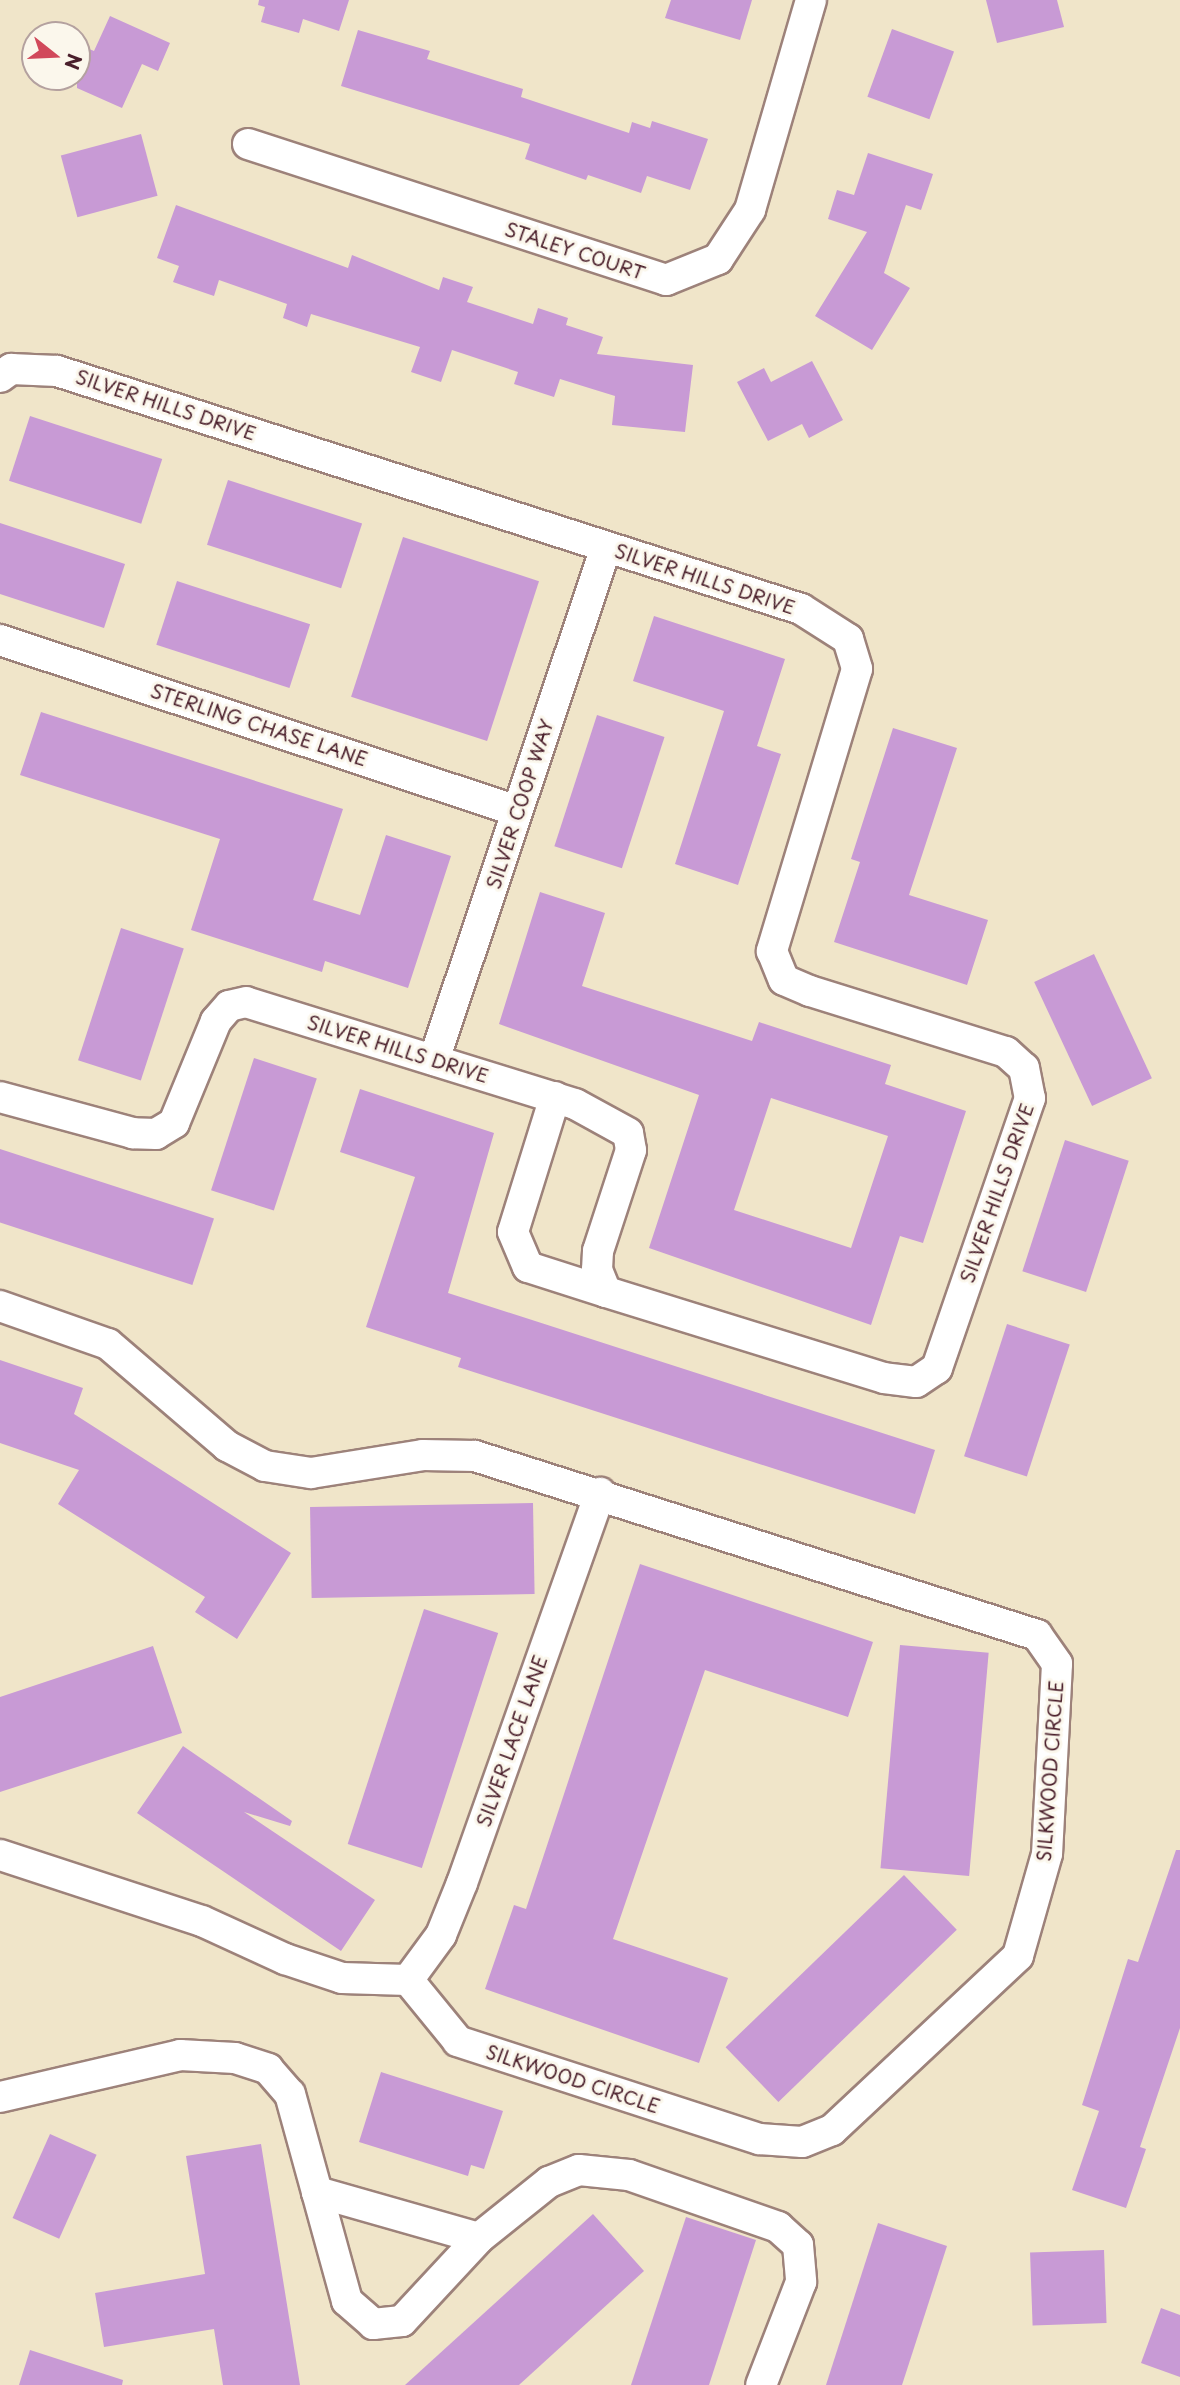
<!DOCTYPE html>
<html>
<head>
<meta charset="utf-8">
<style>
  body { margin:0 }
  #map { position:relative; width:1180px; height:2385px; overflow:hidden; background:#f0e5c9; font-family:"Playpen Sans",sans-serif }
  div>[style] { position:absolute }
  .building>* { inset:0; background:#c89ad5; transform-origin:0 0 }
  .roads { filter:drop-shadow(2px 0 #9d827a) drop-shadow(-2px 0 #9d827a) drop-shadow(0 2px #9d827a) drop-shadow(0 -2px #9d827a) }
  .minor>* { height:30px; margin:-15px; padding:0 15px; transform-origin:15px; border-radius:15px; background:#fff }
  span { translate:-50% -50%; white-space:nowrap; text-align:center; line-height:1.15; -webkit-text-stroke:6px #fbf7ec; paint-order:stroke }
  .street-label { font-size:19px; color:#4a1f2b }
  .north { position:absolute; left:21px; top:21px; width:70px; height:70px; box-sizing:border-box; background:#fbf7ec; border:2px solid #b4a19f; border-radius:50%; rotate:108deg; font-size:19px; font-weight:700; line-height:28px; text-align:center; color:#4a1f2b }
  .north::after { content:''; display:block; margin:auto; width:24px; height:32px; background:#d1495b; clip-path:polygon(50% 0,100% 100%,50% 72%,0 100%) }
</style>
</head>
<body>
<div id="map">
  <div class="building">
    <i style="clip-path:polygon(259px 0,349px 0,339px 31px,303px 19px,299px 33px,261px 22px,265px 7px,258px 5px)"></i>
    <i style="clip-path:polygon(671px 0,752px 0,740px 40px,665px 18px)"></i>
    <i style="clip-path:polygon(986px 0,1057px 0,1064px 27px,997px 43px)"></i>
    <i style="clip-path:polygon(110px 16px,170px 43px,158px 71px,142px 64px,122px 108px,77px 88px,77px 58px,82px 46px,94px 51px)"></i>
    <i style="left:892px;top:29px;width:66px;height:72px;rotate:20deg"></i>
    <i style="clip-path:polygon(358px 30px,430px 51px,427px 59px,523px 89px,521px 97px,629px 133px,632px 122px,650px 128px,652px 121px,708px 139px,690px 190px,647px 176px,641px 193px,588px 175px,586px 180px,525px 159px,530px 144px,341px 86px)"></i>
    <i style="left:141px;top:134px;width:64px;height:83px;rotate:75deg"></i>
    <i style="clip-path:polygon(868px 153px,933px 174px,921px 210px,906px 205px,884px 273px,910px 288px,872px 350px,815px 316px,867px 232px,828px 219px,837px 190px,854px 195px)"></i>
    <i style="clip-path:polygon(176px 205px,348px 268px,352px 255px,439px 290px,443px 277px,473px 287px,467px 302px,533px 324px,538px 308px,568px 318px,566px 325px,603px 337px,597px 354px,693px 365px,685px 432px,612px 425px,615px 396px,560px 379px,554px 397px,514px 384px,518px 372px,452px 350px,441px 382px,411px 372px,420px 347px,311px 314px,307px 327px,283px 318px,287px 304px,219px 280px,214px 296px,173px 282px,179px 266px,157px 258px)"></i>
    <i style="clip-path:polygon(812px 361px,843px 420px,809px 438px,802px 424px,768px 441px,737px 382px,764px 368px,771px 382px)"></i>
    <i style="left:30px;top:416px;width:139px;height:68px;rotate:18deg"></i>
    <i style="left:228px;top:480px;width:141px;height:68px;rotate:18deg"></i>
    <i style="clip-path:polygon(0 523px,125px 564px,104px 628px,0 594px)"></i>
    <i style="left:403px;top:537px;width:143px;height:168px;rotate:18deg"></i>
    <i style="left:177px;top:581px;width:140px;height:67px;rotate:18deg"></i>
    <i style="clip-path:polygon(654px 616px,785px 659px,757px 746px,781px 754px,738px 885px,675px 864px,724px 711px,633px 681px)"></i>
    <i style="clip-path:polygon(41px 712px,343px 809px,313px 900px,360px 915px,386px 835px,451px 856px,408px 988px,325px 961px,322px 972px,191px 930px,220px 839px,20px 775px)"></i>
    <i style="left:597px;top:715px;width:71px;height:138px;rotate:18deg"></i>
    <i style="clip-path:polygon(893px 728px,957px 748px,909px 895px,988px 920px,967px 985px,834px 942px,860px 862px,851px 859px)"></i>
    <i style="clip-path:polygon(evenodd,540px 892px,605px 913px,582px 986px,752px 1041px,759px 1022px,891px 1065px,885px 1084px,966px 1111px,923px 1243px,900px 1236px,871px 1325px,649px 1248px,699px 1095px,499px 1024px,540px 892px,771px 1098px,888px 1136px,851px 1248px,734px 1210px,771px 1098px)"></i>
    <i style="left:121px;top:928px;width:66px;height:139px;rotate:18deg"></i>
    <i style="left:1094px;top:954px;width:137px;height:66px;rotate:65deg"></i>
    <i style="left:254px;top:1058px;width:66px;height:139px;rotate:18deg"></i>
    <i style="clip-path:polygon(360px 1089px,494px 1133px,448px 1293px,935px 1450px,915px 1514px,458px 1367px,461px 1358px,366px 1327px,415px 1177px,340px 1152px)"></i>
    <i style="left:1065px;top:1140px;width:67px;height:138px;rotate:18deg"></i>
    <i style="left:0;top:1149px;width:225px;height:70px;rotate:18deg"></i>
    <i style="left:1007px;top:1324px;width:66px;height:139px;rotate:18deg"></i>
    <i style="clip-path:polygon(0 1360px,83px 1388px,74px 1414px,291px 1553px,237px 1639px,195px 1612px,205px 1597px,58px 1504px,79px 1470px,0 1443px)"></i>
    <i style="left:533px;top:1503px;width:91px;height:223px;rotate:89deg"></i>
    <i style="clip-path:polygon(640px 1564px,873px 1642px,848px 1717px,705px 1670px,613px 1939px,728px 1978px,699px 2063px,485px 1989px,514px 1905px,526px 1909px)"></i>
    <i style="left:424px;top:1609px;width:78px;height:247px;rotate:18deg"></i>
    <i style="left:900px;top:1645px;width:89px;height:224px;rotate:5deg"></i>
    <i style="clip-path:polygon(153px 1646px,182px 1733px,0 1792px,0 1697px)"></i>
    <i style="clip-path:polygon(183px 1746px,292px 1821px,290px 1826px,244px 1812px,375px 1900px,341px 1951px,137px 1813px)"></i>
    <i style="clip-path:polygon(1176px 1850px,1180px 1850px,1180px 2028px,1140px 2147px,1146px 2149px,1126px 2208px,1072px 2190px,1099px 2111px,1082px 2105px,1128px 1959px,1138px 1962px)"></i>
    <i style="left:904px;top:1875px;width:76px;height:248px;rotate:46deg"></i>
    <i style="clip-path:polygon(381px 2072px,503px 2111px,484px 2169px,471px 2165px,468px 2176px,359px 2142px)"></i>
    <i style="left:50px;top:2134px;width:51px;height:92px;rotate:24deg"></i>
    <i style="clip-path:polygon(261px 2144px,300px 2385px,223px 2385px,214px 2329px,104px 2347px,95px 2293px,205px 2274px,186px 2156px)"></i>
    <i style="clip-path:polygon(593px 2214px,644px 2271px,519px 2385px,405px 2385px)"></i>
    <i style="clip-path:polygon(686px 2217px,756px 2240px,709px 2385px,631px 2385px)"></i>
    <i style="clip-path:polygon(878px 2223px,947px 2246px,902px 2385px,826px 2385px)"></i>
    <i style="left:1104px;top:2250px;width:73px;height:74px;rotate:88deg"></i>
    <i style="clip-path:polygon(1161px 2308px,1180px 2315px,1180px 2377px,1141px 2363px)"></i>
    <i style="clip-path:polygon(30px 2350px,123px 2380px,122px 2385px,19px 2385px)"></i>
  </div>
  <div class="roads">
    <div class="minor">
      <i style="left:248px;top:144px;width:440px;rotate:18deg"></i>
      <i style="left:666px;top:280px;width:56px;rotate:-22deg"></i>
      <i style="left:718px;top:259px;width:59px;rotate:-56.9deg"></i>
      <i style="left:750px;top:210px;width:219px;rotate:-73.8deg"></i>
      <i style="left:0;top:377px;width:14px;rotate:-36deg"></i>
      <i style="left:11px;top:369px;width:46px;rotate:2.5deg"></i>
      <i style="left:57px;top:371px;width:781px;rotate:17.74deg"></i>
      <i style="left:801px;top:609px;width:56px;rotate:32.6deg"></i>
      <i style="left:848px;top:639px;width:31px;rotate:73deg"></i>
      <i style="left:857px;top:669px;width:295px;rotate:106.8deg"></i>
      <i style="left:772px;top:951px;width:31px;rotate:68deg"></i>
      <i style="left:784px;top:980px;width:28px;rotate:23deg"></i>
      <i style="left:810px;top:991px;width:205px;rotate:17.3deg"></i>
      <i style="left:1006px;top:1052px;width:24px;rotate:42deg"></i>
      <i style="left:1024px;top:1068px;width:31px;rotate:79deg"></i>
      <i style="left:1030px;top:1098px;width:286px;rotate:109deg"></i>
      <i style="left:937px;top:1368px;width:25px;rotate:146deg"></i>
      <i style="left:916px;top:1382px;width:32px;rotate:-173deg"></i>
      <i style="left:884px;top:1378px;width:291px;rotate:-162.8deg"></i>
      <i style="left:606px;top:1292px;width:24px;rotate:-112deg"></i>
      <i style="left:597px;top:1270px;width:19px;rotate:-87deg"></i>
      <i style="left:598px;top:1251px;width:106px;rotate:-71.9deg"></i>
      <i style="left:631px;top:1150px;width:17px;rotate:-100deg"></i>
      <i style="left:628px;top:1133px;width:60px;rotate:-151.3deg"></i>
      <i style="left:575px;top:1104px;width:344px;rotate:-162.8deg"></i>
      <i style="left:246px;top:1002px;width:17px;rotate:167deg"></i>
      <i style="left:229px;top:1006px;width:20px;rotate:131deg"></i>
      <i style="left:216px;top:1021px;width:110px;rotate:112.4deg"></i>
      <i style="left:174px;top:1123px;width:21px;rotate:149deg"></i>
      <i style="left:156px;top:1134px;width:23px;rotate:-178deg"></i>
      <i style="left:133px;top:1133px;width:138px;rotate:-164.9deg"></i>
      <i style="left:0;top:640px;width:545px;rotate:18.3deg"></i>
      <i style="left:434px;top:1060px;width:541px;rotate:-71.46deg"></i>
      <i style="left:555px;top:1097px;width:141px;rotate:107.3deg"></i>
      <i style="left:513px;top:1232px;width:38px;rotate:67deg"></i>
      <i style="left:528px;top:1267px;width:82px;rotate:17.8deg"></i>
      <i style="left:0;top:1306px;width:114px;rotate:19.4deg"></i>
      <i style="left:108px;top:1344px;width:157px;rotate:40.6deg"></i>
      <i style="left:227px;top:1446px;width:43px;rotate:27.8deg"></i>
      <i style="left:265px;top:1466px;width:47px;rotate:8.7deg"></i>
      <i style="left:311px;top:1473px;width:113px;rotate:-9.1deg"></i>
      <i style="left:423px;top:1455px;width:52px;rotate:1.1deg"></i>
      <i style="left:475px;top:1456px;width:590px;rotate:17.67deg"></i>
      <i style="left:1037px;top:1635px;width:35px;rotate:55deg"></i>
      <i style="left:1057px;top:1664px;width:190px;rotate:93deg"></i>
      <i style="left:1047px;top:1854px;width:106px;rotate:105.9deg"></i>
      <i style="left:1018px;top:1956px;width:255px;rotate:136.9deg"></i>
      <i style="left:832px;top:2130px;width:32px;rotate:158deg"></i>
      <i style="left:802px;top:2142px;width:43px;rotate:-176deg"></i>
      <i style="left:759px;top:2139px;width:317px;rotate:-162deg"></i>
      <i style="left:458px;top:2041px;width:79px;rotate:-129.3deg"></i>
      <i style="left:408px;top:1980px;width:66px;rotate:-178.3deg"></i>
      <i style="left:342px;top:1978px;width:60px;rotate:-161.6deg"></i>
      <i style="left:285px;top:1959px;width:91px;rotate:-155.4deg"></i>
      <i style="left:202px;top:1921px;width:213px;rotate:-161.9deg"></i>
      <i style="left:408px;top:1980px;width:56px;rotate:-53.7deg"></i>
      <i style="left:441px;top:1935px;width:56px;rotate:-68deg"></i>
      <i style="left:462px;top:1883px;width:414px;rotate:-70.5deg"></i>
      <i style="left:0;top:2097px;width:185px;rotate:-13.1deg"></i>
      <i style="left:180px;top:2055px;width:55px;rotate:3.1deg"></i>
      <i style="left:235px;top:2058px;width:35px;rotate:18deg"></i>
      <i style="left:268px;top:2069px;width:33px;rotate:49deg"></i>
      <i style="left:290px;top:2094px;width:102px;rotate:74.6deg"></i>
      <i style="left:317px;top:2192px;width:168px;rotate:15.9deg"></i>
      <i style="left:479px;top:2238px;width:90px;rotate:-38.7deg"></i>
      <i style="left:549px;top:2182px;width:32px;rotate:-22deg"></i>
      <i style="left:579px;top:2170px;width:50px;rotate:5.7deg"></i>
      <i style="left:629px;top:2175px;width:158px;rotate:19.2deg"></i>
      <i style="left:778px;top:2227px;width:27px;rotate:42deg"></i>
      <i style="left:798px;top:2245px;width:37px;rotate:85deg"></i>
      <i style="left:801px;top:2282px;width:110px;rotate:111.2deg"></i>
      <i style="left:317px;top:2192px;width:113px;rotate:74.6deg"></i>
      <i style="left:347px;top:2301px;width:35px;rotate:41deg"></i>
      <i style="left:373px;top:2324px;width:29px;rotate:-6deg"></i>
      <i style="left:402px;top:2321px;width:113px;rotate:-47.1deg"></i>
    </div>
  </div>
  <div class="street-label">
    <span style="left:575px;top:251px;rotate:18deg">STALEY COURT</span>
    <span style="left:166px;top:405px;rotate:18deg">SILVER HILLS DRIVE</span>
    <span style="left:705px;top:579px;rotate:18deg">SILVER HILLS DRIVE</span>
    <span style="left:259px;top:725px;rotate:18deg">STERLING CHASE LANE</span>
    <span style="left:520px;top:804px;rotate:-72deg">SILVER COOP WAY</span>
    <span style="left:398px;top:1049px;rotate:17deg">SILVER HILLS DRIVE</span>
    <span style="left:997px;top:1193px;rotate:-71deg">SILVER HILLS DRIVE</span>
    <span style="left:512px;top:1741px;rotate:-71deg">SILVER LACE LANE</span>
    <span style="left:1050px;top:1771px;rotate:-86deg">SILKWOOD CIRCLE</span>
    <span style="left:573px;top:2079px;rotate:18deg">SILKWOOD CIRCLE</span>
  </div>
  <div class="north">N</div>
</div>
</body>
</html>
